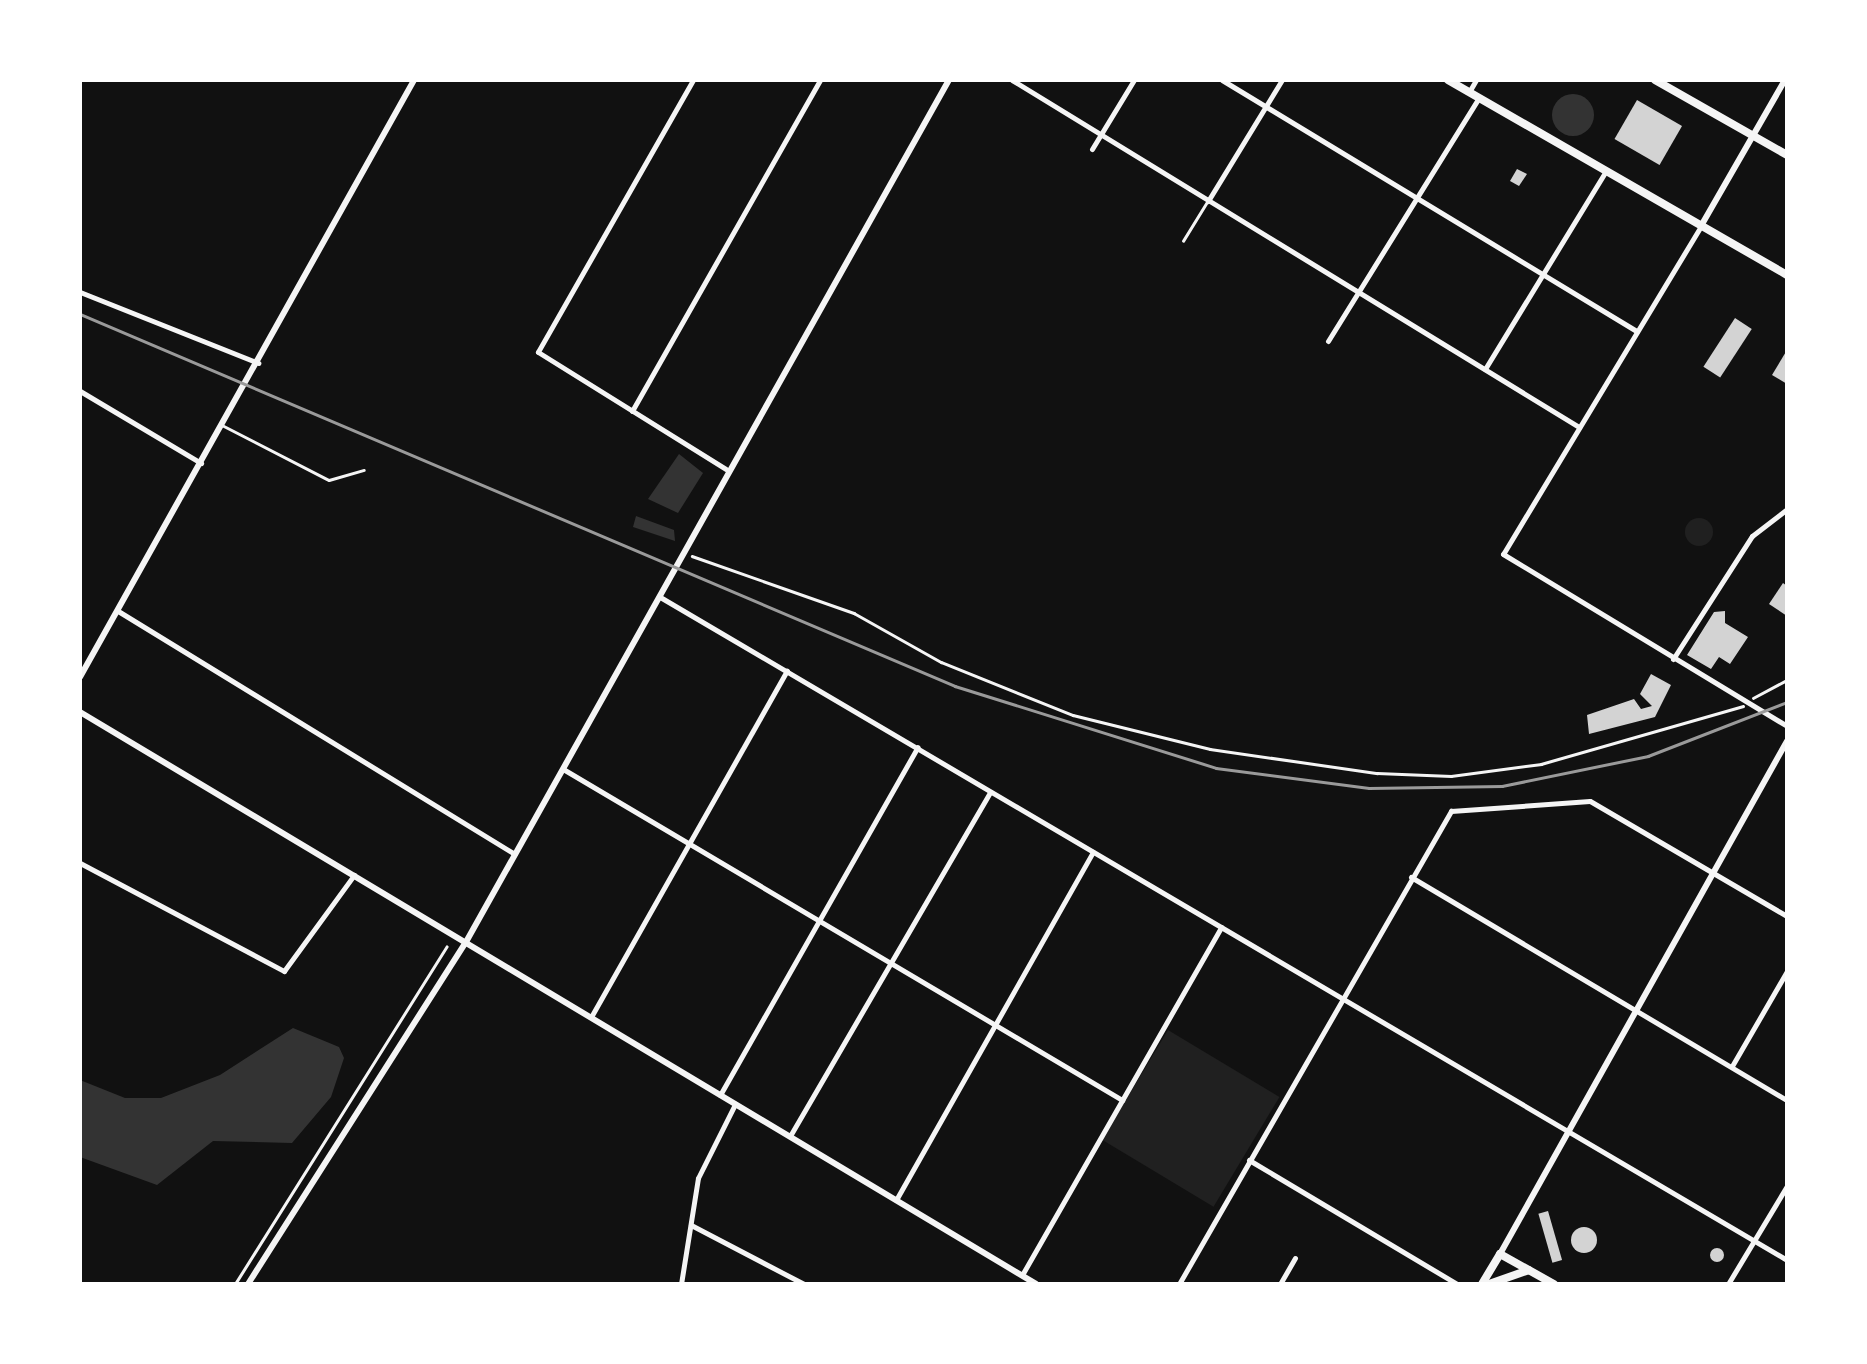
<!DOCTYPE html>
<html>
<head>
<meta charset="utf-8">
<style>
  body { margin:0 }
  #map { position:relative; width:1867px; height:1364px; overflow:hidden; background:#111; font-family:Figtree,sans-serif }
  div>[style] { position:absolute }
  .green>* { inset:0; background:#202020; transform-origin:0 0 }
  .round { border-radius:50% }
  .water>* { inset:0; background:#333 }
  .building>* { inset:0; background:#d3d3d3; transform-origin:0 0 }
  .path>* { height:2.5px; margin:-1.25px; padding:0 1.25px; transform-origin:1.25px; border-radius:1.25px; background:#f5f5f5 }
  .service>* { height:2.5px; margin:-1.25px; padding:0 1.25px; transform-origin:1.25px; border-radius:1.25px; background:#f5f5f5 }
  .minor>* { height:5px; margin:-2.5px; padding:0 2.5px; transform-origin:2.5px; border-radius:2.5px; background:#f5f5f5 }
  .tertiary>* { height:6px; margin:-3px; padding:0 3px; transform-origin:3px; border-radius:3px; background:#f5f5f5 }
  .secondary>* { height:6px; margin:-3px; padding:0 3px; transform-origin:3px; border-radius:3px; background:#f5f5f5 }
  .primary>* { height:8px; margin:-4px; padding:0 4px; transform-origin:4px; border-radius:4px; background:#f5f5f5 }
  .rail>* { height:2.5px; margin:-1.25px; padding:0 1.25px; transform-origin:1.25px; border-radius:1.25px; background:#9a9a9a }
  span { translate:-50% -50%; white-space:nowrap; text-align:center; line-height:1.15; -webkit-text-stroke:8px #fff; paint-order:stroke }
  .frame { position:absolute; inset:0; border:82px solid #fff; pointer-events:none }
</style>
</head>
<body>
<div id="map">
  <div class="green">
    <i class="round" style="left:1685px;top:518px;width:28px;height:28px"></i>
    <i style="left:1168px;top:1030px;width:130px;height:128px;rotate:31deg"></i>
  </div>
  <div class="water">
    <i class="round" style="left:1552px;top:94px;width:42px;height:42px"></i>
    <i style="clip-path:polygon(679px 454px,703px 473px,678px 513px,648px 499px)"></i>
    <i style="clip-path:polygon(636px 516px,674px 530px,675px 541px,633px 527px)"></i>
    <i style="clip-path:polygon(293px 1028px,339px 1047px,344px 1058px,331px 1097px,292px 1143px,213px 1141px,157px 1185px,80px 1157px,80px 1080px,125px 1098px,161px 1098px,220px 1075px)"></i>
  </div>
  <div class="building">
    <i style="left:1637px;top:100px;width:52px;height:45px;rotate:30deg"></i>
    <i style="clip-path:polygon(1517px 169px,1527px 174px,1519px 186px,1510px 181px)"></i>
    <i style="left:1735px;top:318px;width:20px;height:58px;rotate:33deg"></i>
    <i style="clip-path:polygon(1787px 350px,1787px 384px,1772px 375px)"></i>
    <i style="clip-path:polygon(1783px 583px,1787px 586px,1787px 616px,1769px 604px)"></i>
    <i style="clip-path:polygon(1725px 611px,1725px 623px,1748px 637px,1730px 664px,1719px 657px,1711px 669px,1687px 655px,1714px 612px)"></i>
    <i style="clip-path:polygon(1651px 674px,1671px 685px,1655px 717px,1589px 734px,1587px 715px,1634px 699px,1641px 709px,1652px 706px,1640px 694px)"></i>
    <i style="left:1548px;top:1211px;width:51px;height:10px;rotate:74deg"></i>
    <i class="round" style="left:1571px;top:1227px;width:26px;height:26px"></i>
    <i class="round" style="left:1710px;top:1248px;width:14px;height:14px"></i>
  </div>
  <div class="path">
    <i style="left:692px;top:556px;width:172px;rotate:19.4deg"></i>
    <i style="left:854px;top:613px;width:100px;rotate:29.4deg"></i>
    <i style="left:941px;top:662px;width:142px;rotate:21.9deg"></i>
    <i style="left:1073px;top:715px;width:141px;rotate:13.9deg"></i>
    <i style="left:1210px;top:749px;width:169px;rotate:8.2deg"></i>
    <i style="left:1377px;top:773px;width:74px;rotate:2.3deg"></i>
    <i style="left:1451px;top:776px;width:91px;rotate:-7.6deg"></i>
    <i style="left:1541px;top:764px;width:210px;rotate:-16deg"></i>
    <i style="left:1753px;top:698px;width:38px;rotate:-28deg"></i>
    <i style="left:235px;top:1284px;width:398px;rotate:-57.9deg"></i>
  </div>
  <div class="service">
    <i style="left:1183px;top:241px;width:46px;rotate:-58.4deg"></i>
    <i style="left:222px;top:425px;width:120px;rotate:27.2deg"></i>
    <i style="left:329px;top:480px;width:36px;rotate:-16deg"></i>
  </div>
  <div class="minor">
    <i style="left:693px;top:80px;width:313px;rotate:119.7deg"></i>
    <i style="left:538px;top:352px;width:221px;rotate:31.9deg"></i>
    <i style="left:1012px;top:80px;width:665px;rotate:31.47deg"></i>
    <i style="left:1222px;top:80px;width:485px;rotate:31.2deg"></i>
    <i style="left:1469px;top:92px;width:14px;rotate:-60deg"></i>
    <i style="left:1092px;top:149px;width:81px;rotate:-58.7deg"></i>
    <i style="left:1208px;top:201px;width:142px;rotate:-58.6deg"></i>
    <i style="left:1701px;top:226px;width:383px;rotate:121.1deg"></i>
    <i style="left:1503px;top:554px;width:332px;rotate:31.2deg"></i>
    <i style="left:80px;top:292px;width:192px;rotate:21.7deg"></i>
    <i style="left:1328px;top:341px;width:287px;rotate:-58.2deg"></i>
    <i style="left:1485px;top:369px;width:232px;rotate:-58.6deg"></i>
    <i style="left:80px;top:391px;width:141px;rotate:30.8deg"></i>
    <i style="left:632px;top:411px;width:381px;rotate:-60.4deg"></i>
    <i style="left:660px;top:597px;width:1308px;rotate:30.47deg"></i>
    <i style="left:118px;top:611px;width:465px;rotate:31.5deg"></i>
    <i style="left:1673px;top:659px;width:146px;rotate:-57.3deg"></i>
    <i style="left:1752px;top:536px;width:44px;rotate:-37.6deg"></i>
    <i style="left:563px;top:769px;width:650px;rotate:30.63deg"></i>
    <i style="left:80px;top:863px;width:231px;rotate:27.9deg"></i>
    <i style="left:284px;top:971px;width:119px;rotate:-53.9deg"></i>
    <i style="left:1411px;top:877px;width:437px;rotate:30.7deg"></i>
    <i style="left:591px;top:1017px;width:398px;rotate:-60.5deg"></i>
    <i style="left:1732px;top:1066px;width:110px;rotate:-59.9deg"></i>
    <i style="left:720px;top:1095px;width:400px;rotate:-60.4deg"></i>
    <i style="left:790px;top:1136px;width:398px;rotate:-59.8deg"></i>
    <i style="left:1249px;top:1160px;width:242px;rotate:30.8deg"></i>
    <i style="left:896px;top:1200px;width:400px;rotate:-60.5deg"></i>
    <i style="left:691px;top:1225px;width:127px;rotate:27.6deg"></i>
    <i style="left:1022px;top:1275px;width:401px;rotate:-60.2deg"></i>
    <i style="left:681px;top:1284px;width:107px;rotate:-80.9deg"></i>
    <i style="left:698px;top:1178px;width:83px;rotate:-63.4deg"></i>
    <i style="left:1179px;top:1284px;width:546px;rotate:-60.1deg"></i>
    <i style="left:1451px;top:811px;width:139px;rotate:-4.1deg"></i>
    <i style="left:1590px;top:801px;width:228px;rotate:30.3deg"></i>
    <i style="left:1280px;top:1284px;width:30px;rotate:-60deg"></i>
    <i style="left:1728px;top:1284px;width:114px;rotate:-59deg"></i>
  </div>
  <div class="tertiary">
    <i style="left:1701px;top:226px;width:168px;rotate:-60.1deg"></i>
    <i style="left:80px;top:677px;width:684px;rotate:-60.77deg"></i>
    <i style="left:80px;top:712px;width:1114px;rotate:30.89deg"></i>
  </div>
  <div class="secondary">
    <i style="left:1500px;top:1254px;width:588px;rotate:-60.77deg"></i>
    <i style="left:248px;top:1284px;width:406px;rotate:-57.5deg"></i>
    <i style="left:466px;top:942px;width:988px;rotate:-60.74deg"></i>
  </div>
  <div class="primary">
    <i style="left:1448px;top:80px;width:391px;rotate:29.9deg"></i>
    <i style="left:1655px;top:80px;width:152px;rotate:29.6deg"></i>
    <i style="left:1482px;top:1284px;width:35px;rotate:-59deg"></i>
    <i style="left:1500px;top:1254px;width:62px;rotate:29.1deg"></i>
    <i style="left:1489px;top:1284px;width:42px;rotate:-19.3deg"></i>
  </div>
  <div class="rail">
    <i style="left:80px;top:314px;width:951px;rotate:23.03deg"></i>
    <i style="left:955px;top:686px;width:274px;rotate:17.4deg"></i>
    <i style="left:1216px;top:768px;width:154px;rotate:7.4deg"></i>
    <i style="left:1369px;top:788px;width:133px;rotate:-0.9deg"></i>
    <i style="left:1502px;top:786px;width:149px;rotate:-11.6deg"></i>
    <i style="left:1648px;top:756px;width:149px;rotate:-21.2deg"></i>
  </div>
  <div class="frame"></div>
</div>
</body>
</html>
